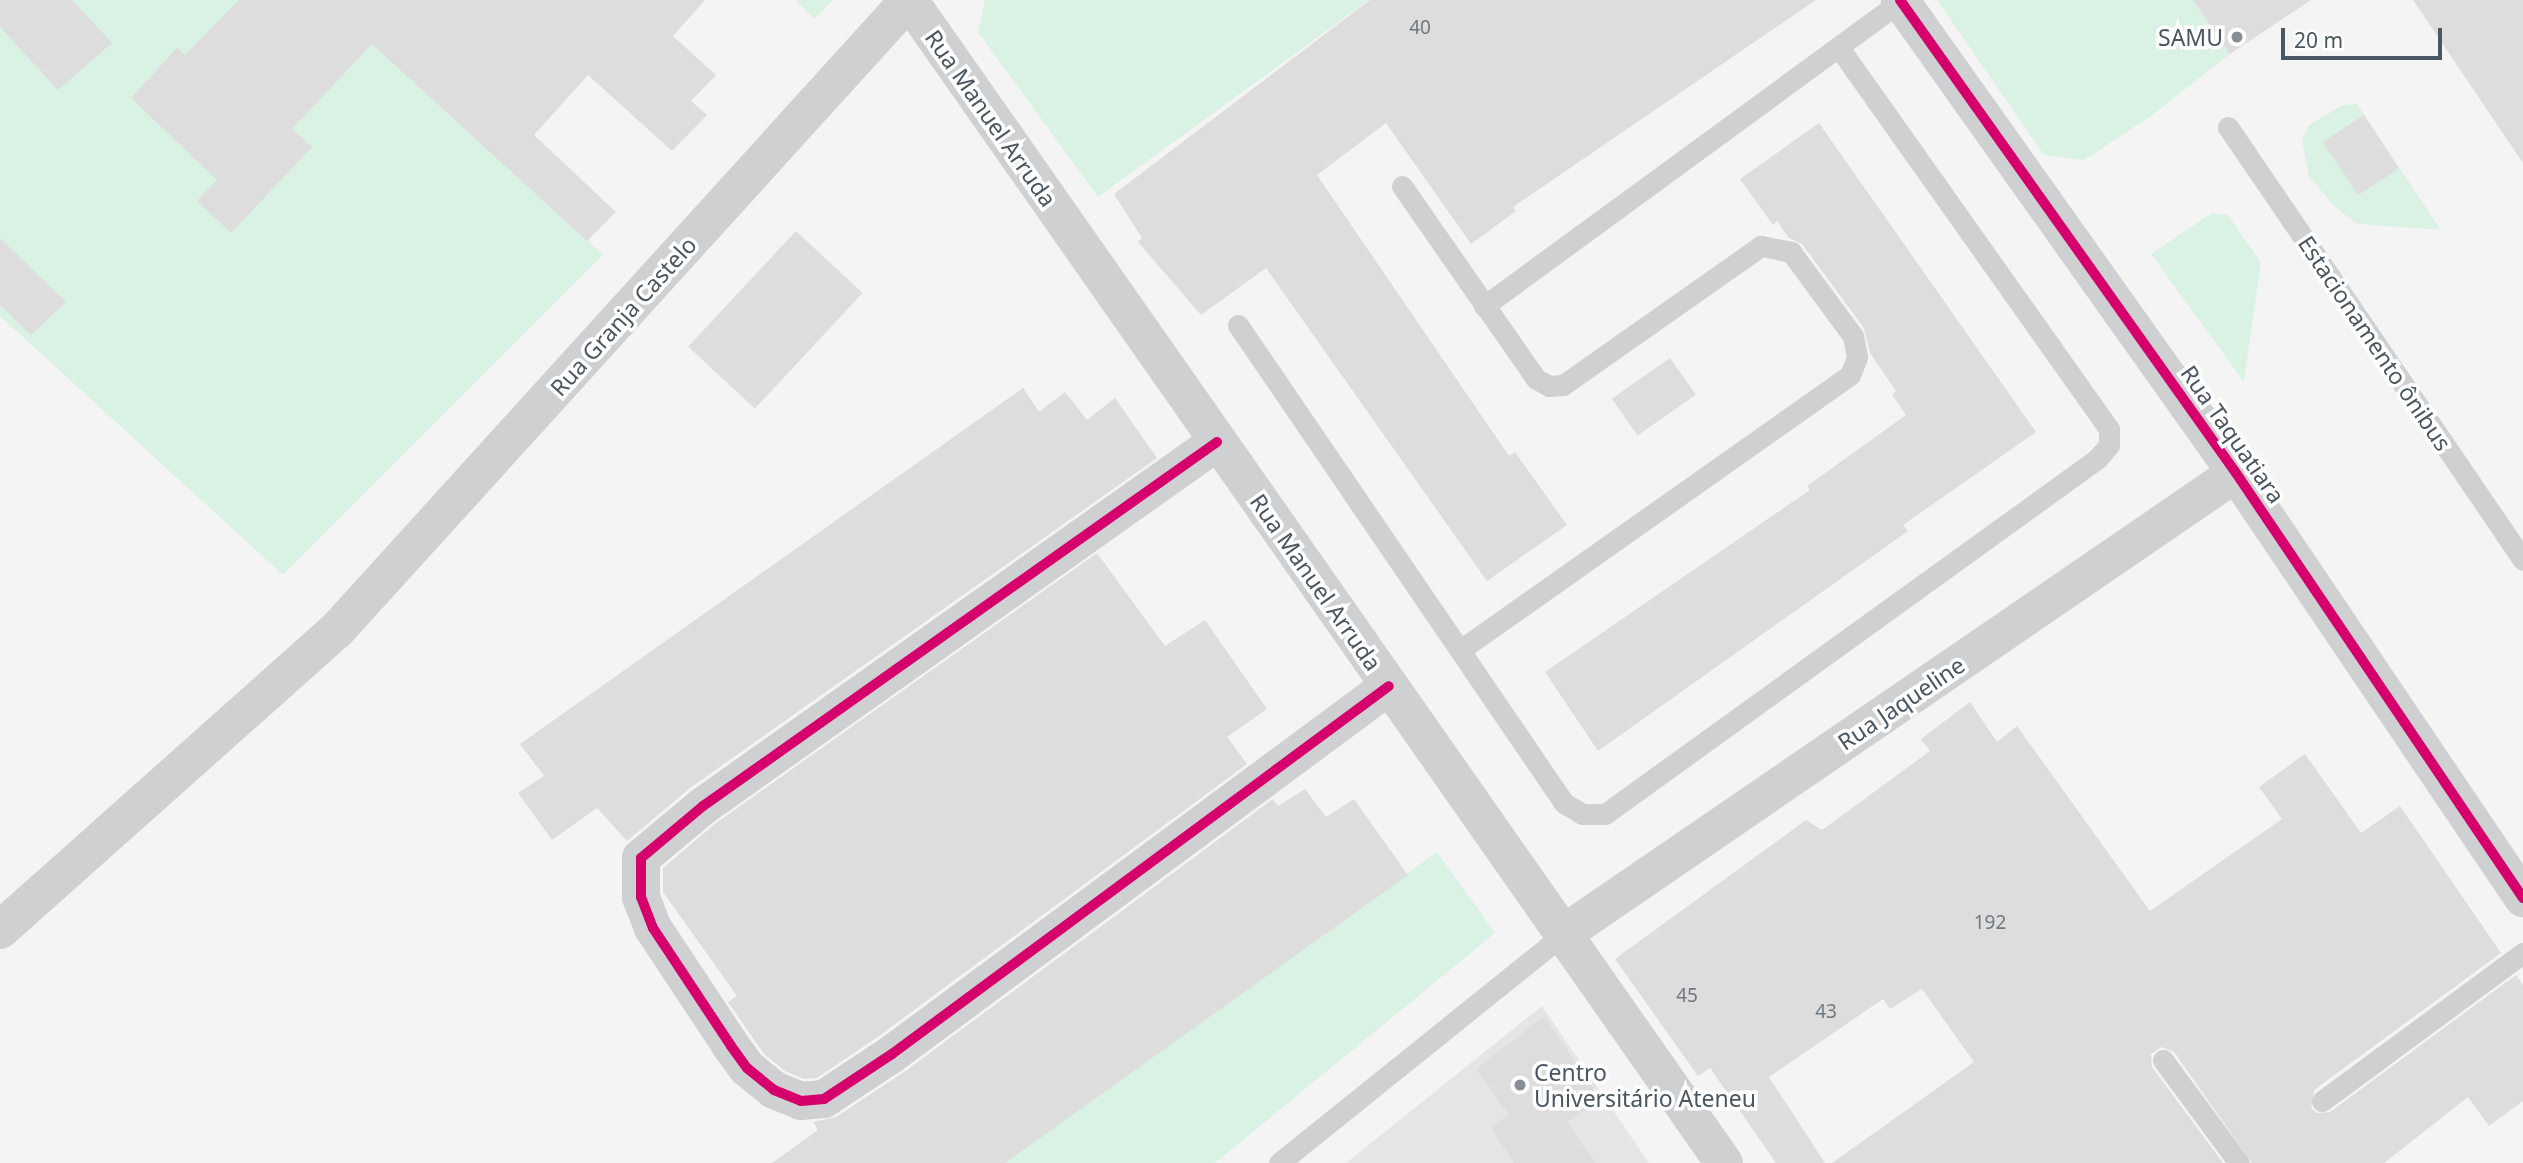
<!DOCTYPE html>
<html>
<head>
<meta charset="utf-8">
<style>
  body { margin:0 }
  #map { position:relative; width:2523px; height:1163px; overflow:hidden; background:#f4f4f4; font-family:"Noto Sans",sans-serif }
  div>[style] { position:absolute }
  .education>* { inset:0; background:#e6e5e6 }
  .green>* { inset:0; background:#d9f2e3 }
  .building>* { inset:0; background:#ddddde; transform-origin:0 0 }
  .lane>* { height:21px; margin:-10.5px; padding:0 10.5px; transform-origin:10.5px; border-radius:10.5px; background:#ced0d2 }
  .street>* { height:38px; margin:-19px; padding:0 19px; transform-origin:19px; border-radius:19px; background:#ced0d2 }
  .cycleway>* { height:10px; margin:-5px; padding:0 5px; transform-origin:5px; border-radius:5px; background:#d6006c }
  .dots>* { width:19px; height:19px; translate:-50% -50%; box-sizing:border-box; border:4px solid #fff; border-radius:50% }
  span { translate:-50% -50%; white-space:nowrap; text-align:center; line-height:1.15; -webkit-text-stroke:7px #fff; paint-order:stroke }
  .number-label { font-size:19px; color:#707881 }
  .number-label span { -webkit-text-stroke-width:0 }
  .poi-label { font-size:23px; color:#4a5661 }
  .right { translate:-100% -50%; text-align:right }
  .left { translate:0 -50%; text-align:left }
  .street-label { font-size:23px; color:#4a5661 }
  .scale { position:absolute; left:2281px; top:28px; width:161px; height:32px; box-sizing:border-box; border:4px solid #4a5661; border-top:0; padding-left:9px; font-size:21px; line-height:24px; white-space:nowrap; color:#4a5661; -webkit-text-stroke:5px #fff; paint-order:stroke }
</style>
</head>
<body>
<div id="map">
  <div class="education">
    <i style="clip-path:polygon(1542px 1006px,1649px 1163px,1346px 1163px)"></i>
  </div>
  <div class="green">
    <i style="clip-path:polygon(0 0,329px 0,603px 255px,283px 575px,0 316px)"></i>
    <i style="clip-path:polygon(795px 0,833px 0,815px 19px)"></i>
    <i style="clip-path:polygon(985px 0,1369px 0,1098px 197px,978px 32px)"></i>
    <i style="clip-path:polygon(1937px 0,2193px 0,2230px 54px,2151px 116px,2084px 160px,2044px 155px)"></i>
    <i style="clip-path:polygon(2357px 104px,2441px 230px,2357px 224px,2333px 205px,2309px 176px,2302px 140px,2309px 125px,2343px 105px)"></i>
    <i style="clip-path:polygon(2212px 213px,2228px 215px,2261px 263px,2244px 382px,2151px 254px)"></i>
    <i style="clip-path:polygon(1437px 852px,1495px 933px,1215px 1163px,1000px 1163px)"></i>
  </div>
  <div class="building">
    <i style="clip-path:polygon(0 0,72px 0,112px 43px,58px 90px,0 27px)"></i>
    <i style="clip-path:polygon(239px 0,705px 0,673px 36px,716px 75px,691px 101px,707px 115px,672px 151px,588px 75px,534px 135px,616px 212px,587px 241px,372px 44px,292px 129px,312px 147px,231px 233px,197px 201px,217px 180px,131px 98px,177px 48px,185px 55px)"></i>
    <i style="clip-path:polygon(1370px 0,1816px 0,1513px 207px,1516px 211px,1471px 244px,1386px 123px,1317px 175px,1509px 456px,1515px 452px,1567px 525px,1487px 581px,1266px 268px,1201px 315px,1138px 242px,1142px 238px,1114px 194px)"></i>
    <i style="clip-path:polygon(2193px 0,2311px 0,2230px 54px)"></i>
    <i style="clip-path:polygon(2413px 0,2523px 0,2523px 163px)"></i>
    <i style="left:2364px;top:115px;width:64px;height:49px;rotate:57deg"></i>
    <i style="clip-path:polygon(1819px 123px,2036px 432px,1903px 525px,1908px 531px,1598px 751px,1545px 672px,1810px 490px,1807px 486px,1906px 415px,1892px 395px,1896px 391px,1870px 353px,1864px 328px,1802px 244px,1789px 238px,1777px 221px,1773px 225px,1740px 179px)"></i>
    <i style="left:796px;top:231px;width:91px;height:158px;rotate:43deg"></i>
    <i style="clip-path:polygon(0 238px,66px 302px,31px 335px,0 305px)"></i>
    <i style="left:1670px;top:358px;width:45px;height:71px;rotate:55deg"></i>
    <i style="clip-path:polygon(1023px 388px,1039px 412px,1065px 392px,1087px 420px,1115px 398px,1157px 458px,690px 788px,627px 841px,597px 808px,552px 840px,518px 793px,544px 776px,520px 744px)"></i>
    <i style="clip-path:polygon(1097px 553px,1165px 646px,1205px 620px,1267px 709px,1227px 737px,1247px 764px,879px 1036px,817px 1078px,804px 1079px,785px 1071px,764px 1054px,728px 1002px,737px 996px,663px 892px,663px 868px,716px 823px)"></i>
    <i style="clip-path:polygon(1970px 702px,1997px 742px,2017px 726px,2150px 911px,2282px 819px,2259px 787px,2305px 754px,2361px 833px,2400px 806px,2501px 953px,2314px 1090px,2311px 1108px,2317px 1113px,2330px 1112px,2516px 975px,2523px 985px,2523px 1101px,2489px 1126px,2468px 1097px,2384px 1163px,2252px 1163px,2174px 1052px,2162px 1047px,2151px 1054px,2152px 1067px,2223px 1163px,1832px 1163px,1974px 1062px,1922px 989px,1890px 1009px,1883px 999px,1769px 1077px,1825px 1163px,1776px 1163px,1710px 1068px,1698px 1076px,1615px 959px,1806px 820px,1822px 830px,1930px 751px,1921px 739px)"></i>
    <i style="clip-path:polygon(1305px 789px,1326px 817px,1354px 799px,1408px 875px,1005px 1163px,772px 1163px,818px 1130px,813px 1122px,836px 1117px,904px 1072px,1273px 799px,1278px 806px)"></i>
    <i style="clip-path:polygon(1544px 1016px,1601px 1099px,1567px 1122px,1596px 1163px,1514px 1163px,1491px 1128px,1509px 1115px,1476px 1069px)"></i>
  </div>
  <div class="lane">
    <i style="left:2228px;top:127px;width:524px;rotate:55.73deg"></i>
    <i style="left:1402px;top:186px;width:235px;rotate:55.2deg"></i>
    <i style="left:1536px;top:379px;width:15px;rotate:28deg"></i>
    <i style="left:1549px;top:386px;width:14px;rotate:-4deg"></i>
    <i style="left:1563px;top:385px;width:242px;rotate:-35.1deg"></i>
    <i style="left:1761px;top:246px;width:31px;rotate:11deg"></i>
    <i style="left:1791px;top:252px;width:104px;rotate:53.6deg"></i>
    <i style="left:1853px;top:336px;width:21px;rotate:79deg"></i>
    <i style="left:1857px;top:357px;width:19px;rotate:111deg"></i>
    <i style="left:1850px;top:375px;width:477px;rotate:144.8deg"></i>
    <i style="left:1484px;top:306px;width:517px;rotate:-36.18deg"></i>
    <i style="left:1238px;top:325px;width:579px;rotate:55.71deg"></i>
    <i style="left:1564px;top:803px;width:21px;rotate:31deg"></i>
    <i style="left:1582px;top:814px;width:23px"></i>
    <i style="left:1605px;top:814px;width:607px;rotate:-35.81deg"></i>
    <i style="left:2097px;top:459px;width:18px;rotate:-49deg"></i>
    <i style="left:2109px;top:445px;width:16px;rotate:-90deg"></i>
    <i style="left:2109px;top:429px;width:467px;rotate:-125.3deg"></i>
    <i style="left:2163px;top:1060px;width:128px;rotate:53.6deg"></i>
    <i style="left:2322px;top:1101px;width:250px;rotate:-36.4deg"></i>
    <i style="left:1279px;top:1163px;width:368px;rotate:-38.8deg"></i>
  </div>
  <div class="street">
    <i style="left:909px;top:0;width:1420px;rotate:54.98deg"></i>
    <i style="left:1900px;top:0;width:580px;rotate:54.61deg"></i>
    <i style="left:2236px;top:473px;width:513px;rotate:55.97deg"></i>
    <i style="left:1217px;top:442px;width:630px;rotate:144.69deg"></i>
    <i style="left:703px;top:806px;width:81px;rotate:140deg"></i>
    <i style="left:641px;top:858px;width:39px;rotate:90deg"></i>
    <i style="left:641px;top:897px;width:33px;rotate:69deg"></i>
    <i style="left:653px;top:928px;width:141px;rotate:56.5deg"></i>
    <i style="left:731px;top:1046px;width:27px;rotate:54deg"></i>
    <i style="left:747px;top:1068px;width:35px;rotate:39deg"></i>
    <i style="left:774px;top:1090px;width:29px;rotate:22deg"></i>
    <i style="left:801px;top:1101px;width:23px;rotate:-5deg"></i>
    <i style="left:824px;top:1099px;width:82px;rotate:-33.5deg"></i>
    <i style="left:892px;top:1054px;width:618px;rotate:-36.52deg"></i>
    <i style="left:0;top:930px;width:450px;rotate:-41.7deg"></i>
    <i style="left:336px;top:631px;width:852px;rotate:-47.76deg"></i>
    <i style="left:1566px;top:932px;width:812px;rotate:-34.41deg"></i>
  </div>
  <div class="cycleway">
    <i style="left:1900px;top:0;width:580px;rotate:54.61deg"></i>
    <i style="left:2236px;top:473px;width:513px;rotate:55.97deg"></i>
    <i style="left:1217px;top:442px;width:630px;rotate:144.69deg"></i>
    <i style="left:703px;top:806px;width:81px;rotate:140deg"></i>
    <i style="left:641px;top:858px;width:39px;rotate:90deg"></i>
    <i style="left:641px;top:897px;width:33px;rotate:69deg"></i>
    <i style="left:653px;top:928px;width:141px;rotate:56.5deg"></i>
    <i style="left:731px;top:1046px;width:27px;rotate:54deg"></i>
    <i style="left:747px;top:1068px;width:35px;rotate:39deg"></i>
    <i style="left:774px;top:1090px;width:29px;rotate:22deg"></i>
    <i style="left:801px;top:1101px;width:23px;rotate:-5deg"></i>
    <i style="left:824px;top:1099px;width:82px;rotate:-33.5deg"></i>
    <i style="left:892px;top:1054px;width:618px;rotate:-36.52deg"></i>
  </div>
  <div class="dots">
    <i style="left:2237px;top:37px;background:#868d94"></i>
    <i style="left:1520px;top:1085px;background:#868d94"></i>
  </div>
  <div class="number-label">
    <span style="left:1420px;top:28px">40</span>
    <span style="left:1990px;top:923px">192</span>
    <span style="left:1687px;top:996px">45</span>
    <span style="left:1826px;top:1012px">43</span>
  </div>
  <div class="poi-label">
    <span class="right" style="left:2223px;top:37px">SAMU</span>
    <span class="left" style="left:1534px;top:1085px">Centro<br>Universitário Ateneu</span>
  </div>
  <div class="street-label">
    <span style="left:991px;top:118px;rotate:55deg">Rua Manuel Arruda</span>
    <span style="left:623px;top:316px;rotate:-48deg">Rua Granja Castelo</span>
    <span style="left:2375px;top:343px;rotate:56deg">Estacionamento ônibus</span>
    <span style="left:2233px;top:434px;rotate:55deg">Rua Taquatiara</span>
    <span style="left:1316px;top:582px;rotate:55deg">Rua Manuel Arruda</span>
    <span style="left:1901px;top:703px;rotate:-34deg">Rua Jaqueline</span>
  </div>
  <div class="scale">20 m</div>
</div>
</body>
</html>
